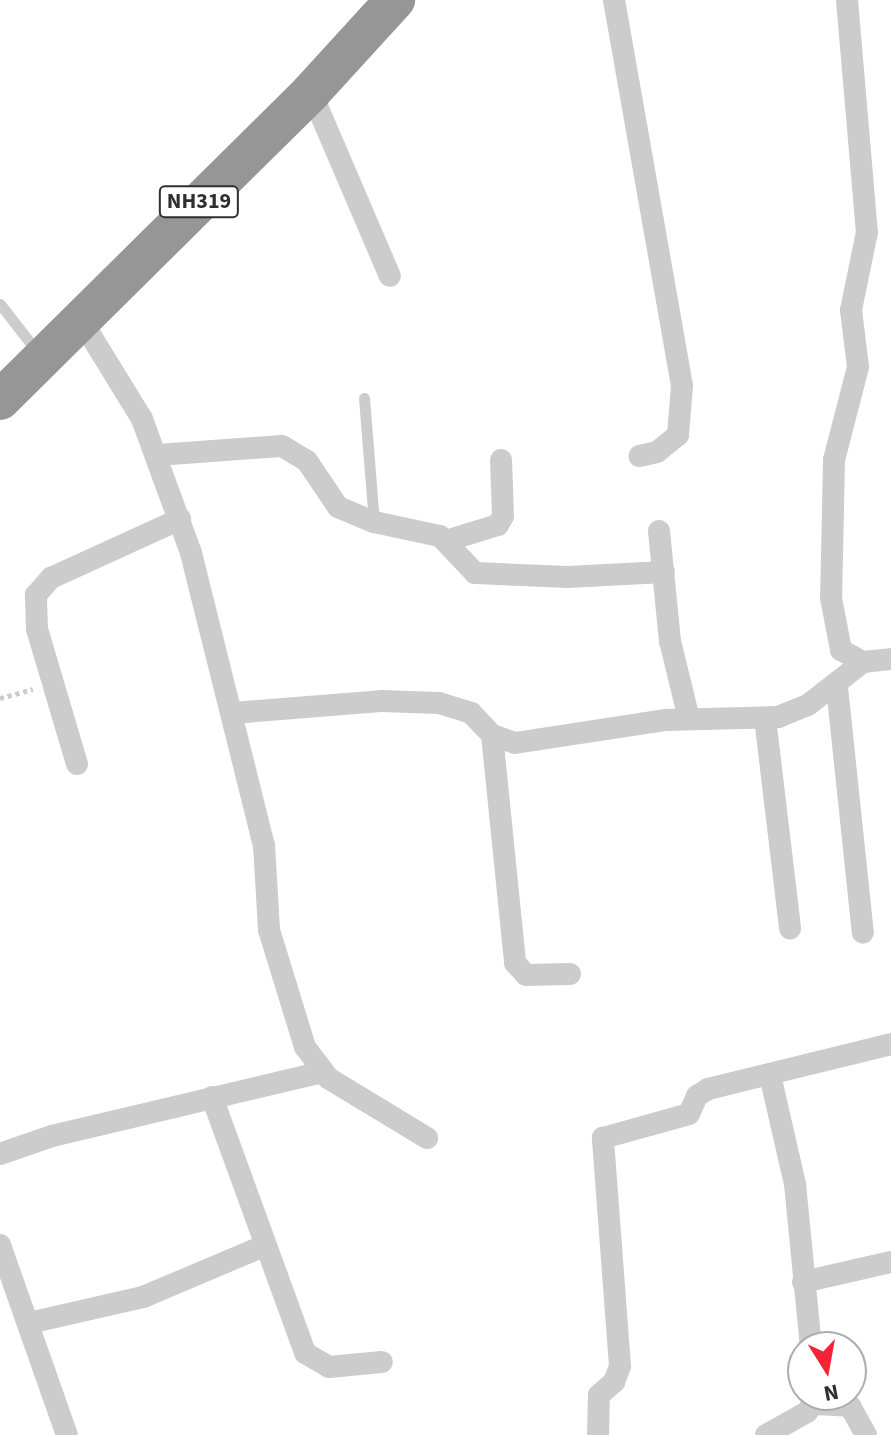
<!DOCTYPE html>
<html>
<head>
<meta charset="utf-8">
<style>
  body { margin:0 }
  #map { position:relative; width:891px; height:1435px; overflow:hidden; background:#fff; font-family:"Source Sans 3",sans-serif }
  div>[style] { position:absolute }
  .path>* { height:5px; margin-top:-2.5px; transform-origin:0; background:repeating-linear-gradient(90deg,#ccc 0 4px,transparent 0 8px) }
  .lane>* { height:11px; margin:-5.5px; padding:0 5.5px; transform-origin:5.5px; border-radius:5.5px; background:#ccc }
  .street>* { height:22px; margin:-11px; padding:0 11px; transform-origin:11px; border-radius:11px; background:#ccc }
  .highway>* { height:40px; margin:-20px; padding:0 20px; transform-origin:20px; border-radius:20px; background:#969696 }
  span { translate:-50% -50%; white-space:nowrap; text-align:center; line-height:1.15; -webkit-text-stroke:8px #fff; paint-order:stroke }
  .shield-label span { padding:2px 6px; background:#fff; border:2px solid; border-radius:6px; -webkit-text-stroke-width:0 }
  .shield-label { font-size:22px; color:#2f2f2f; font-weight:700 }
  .north { position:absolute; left:787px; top:1331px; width:80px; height:80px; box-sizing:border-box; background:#fff; border:2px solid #acacac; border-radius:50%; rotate:169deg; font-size:22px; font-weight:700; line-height:32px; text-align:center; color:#2f2f2f }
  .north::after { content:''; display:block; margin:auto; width:28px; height:36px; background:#f22537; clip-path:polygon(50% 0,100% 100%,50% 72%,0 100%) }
</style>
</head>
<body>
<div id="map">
  <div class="path">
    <i style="left:0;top:698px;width:34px;rotate:-15deg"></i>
  </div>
  <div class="lane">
    <i style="left:0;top:304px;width:62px;rotate:52.2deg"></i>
    <i style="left:364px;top:398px;width:124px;rotate:85.4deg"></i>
  </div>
  <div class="street">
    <i style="left:614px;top:0;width:392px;rotate:80deg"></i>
    <i style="left:682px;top:386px;width:49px;rotate:94.7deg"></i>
    <i style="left:678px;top:435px;width:27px;rotate:141deg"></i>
    <i style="left:657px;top:452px;width:18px;rotate:167deg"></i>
    <i style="left:847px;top:0;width:233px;rotate:85.1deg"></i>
    <i style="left:867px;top:232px;width:80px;rotate:101.6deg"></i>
    <i style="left:851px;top:310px;width:57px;rotate:83deg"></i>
    <i style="left:858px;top:367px;width:96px;rotate:104.5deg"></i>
    <i style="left:834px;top:460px;width:138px;rotate:91.2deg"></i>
    <i style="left:831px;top:598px;width:53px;rotate:79.1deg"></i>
    <i style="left:841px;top:650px;width:25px;rotate:29deg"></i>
    <i style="left:863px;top:662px;width:28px;rotate:-6deg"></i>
    <i style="left:311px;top:92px;width:200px;rotate:66.8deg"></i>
    <i style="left:83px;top:323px;width:113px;rotate:58.4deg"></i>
    <i style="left:142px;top:419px;width:143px;rotate:69.9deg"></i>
    <i style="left:191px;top:553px;width:301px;rotate:76deg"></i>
    <i style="left:264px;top:845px;width:85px;rotate:86.6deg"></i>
    <i style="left:269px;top:930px;width:122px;rotate:72.9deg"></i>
    <i style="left:305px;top:1047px;width:39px;rotate:53deg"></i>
    <i style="left:328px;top:1078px;width:116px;rotate:31.2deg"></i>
    <i style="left:158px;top:455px;width:124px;rotate:-4.2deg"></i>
    <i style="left:282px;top:446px;width:29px;rotate:31deg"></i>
    <i style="left:307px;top:461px;width:55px;rotate:56deg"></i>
    <i style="left:338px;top:507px;width:39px;rotate:23deg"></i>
    <i style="left:374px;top:522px;width:67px;rotate:12deg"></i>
    <i style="left:440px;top:536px;width:51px;rotate:46.6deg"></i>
    <i style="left:475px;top:573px;width:93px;rotate:2.5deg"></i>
    <i style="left:568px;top:577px;width:96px;rotate:-3deg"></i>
    <i style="left:659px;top:531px;width:111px;rotate:84.3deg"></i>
    <i style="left:670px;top:641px;width:80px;rotate:76.3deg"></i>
    <i style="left:449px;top:540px;width:51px;rotate:-17deg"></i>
    <i style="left:498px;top:525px;width:10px;rotate:-61deg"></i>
    <i style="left:503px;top:516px;width:56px;rotate:-92deg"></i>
    <i style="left:837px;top:687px;width:247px;rotate:84deg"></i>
    <i style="left:233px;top:713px;width:148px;rotate:-4.6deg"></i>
    <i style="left:381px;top:701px;width:58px;rotate:2deg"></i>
    <i style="left:439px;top:703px;width:34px;rotate:17deg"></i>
    <i style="left:471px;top:713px;width:30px;rotate:46deg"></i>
    <i style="left:492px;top:735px;width:24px;rotate:19deg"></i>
    <i style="left:515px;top:743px;width:153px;rotate:-8.7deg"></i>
    <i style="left:666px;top:720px;width:112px;rotate:-1.5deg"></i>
    <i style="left:778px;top:717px;width:32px;rotate:-22deg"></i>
    <i style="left:808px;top:705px;width:70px;rotate:-38deg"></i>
    <i style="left:765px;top:718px;width:212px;rotate:83.2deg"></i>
    <i style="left:492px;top:735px;width:229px;rotate:84.2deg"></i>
    <i style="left:515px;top:963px;width:16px;rotate:47deg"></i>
    <i style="left:526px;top:975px;width:44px;rotate:-1.3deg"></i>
    <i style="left:77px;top:764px;width:141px;rotate:-106.5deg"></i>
    <i style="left:37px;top:629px;width:34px;rotate:-92deg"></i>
    <i style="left:36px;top:595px;width:23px;rotate:-49deg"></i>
    <i style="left:51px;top:578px;width:142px;rotate:-24.6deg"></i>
    <i style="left:770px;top:1075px;width:112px;rotate:77.1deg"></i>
    <i style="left:795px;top:1184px;width:164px;rotate:84.4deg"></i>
    <i style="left:212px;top:1097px;width:272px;rotate:70deg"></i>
    <i style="left:305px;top:1353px;width:28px;rotate:30deg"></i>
    <i style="left:329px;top:1367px;width:53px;rotate:-5.4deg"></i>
    <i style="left:0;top:1154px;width:55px;rotate:-19.1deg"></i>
    <i style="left:52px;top:1136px;width:277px;rotate:-13.3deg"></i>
    <i style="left:0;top:1245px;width:201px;rotate:70.6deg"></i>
    <i style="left:803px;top:1282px;width:90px;rotate:-12.8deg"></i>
    <i style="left:29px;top:1323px;width:117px;rotate:-12.8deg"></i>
    <i style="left:143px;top:1297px;width:131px;rotate:-22.9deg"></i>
    <i style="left:815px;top:1404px;width:35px;rotate:3deg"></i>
    <i style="left:850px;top:1406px;width:33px;rotate:61deg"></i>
    <i style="left:598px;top:1435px;width:40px;rotate:-88.6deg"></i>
    <i style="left:599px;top:1395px;width:20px;rotate:-41deg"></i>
    <i style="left:614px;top:1382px;width:17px;rotate:-69deg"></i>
    <i style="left:620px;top:1366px;width:229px;rotate:-94.3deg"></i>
    <i style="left:603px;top:1138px;width:89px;rotate:-15.6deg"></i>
    <i style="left:689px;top:1114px;width:20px;rotate:-66deg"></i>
    <i style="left:697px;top:1096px;width:13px;rotate:-32deg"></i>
    <i style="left:708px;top:1089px;width:188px;rotate:-13.8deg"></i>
    <i style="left:766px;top:1435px;width:47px;rotate:-29.3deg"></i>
    <i style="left:807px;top:1412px;width:20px;rotate:-57deg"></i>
  </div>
  <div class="highway">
    <i style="left:0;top:400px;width:438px;rotate:-44.7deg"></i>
    <i style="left:311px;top:92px;width:125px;rotate:-47.6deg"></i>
  </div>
  <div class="shield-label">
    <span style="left:199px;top:202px">NH319</span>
  </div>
  <div class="north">N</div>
</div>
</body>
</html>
